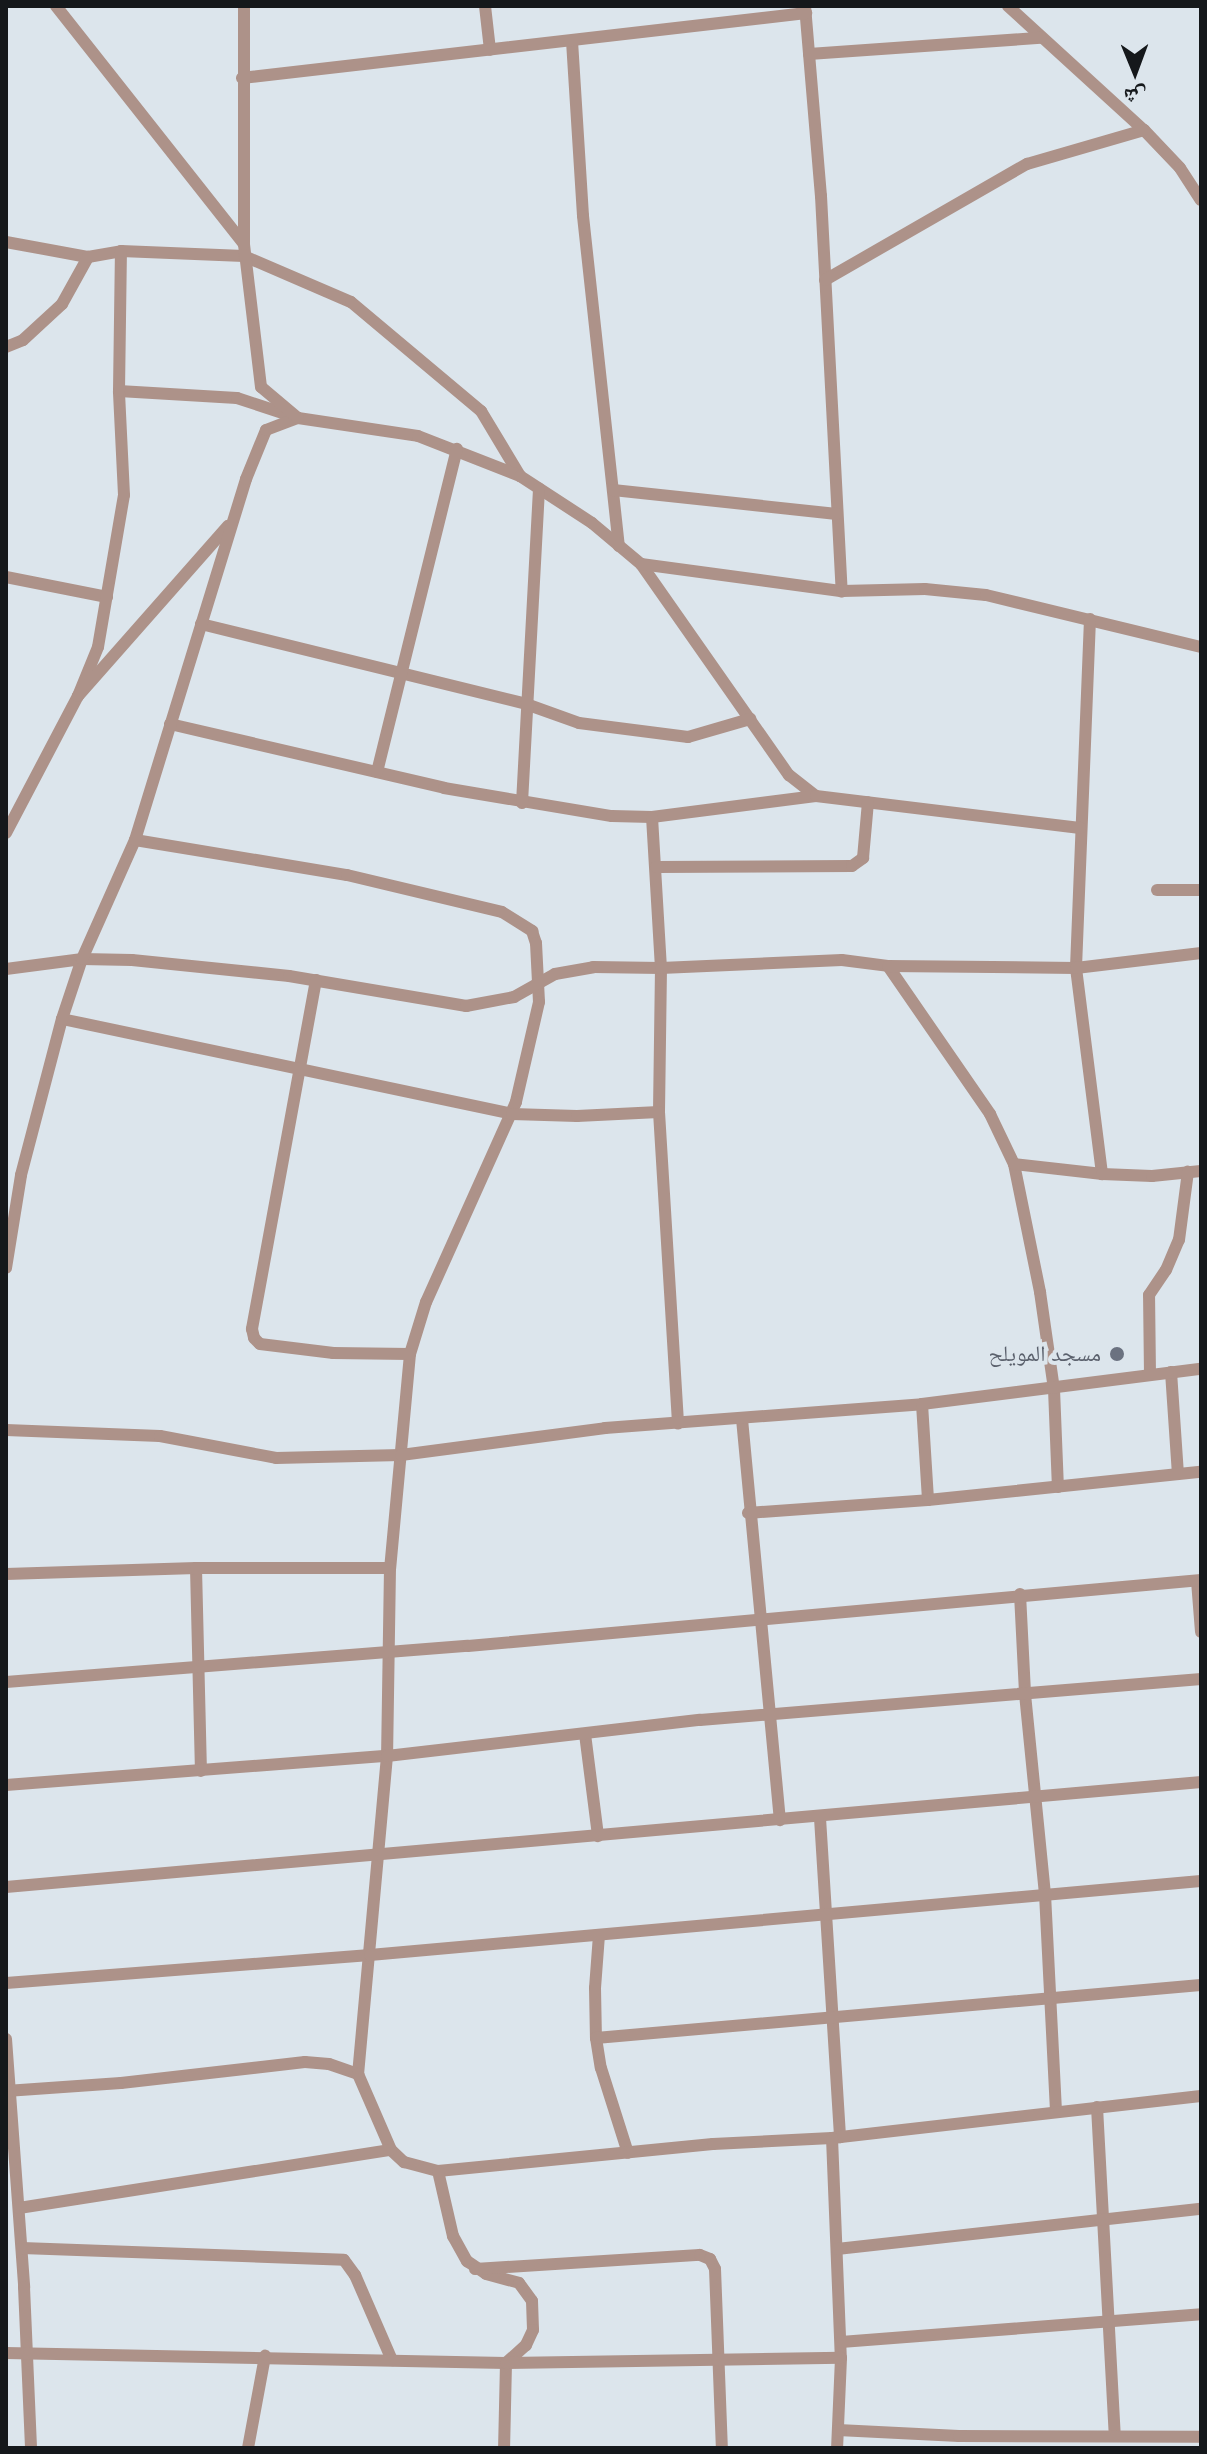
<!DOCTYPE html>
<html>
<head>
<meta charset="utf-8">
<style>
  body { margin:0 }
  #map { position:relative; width:1207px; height:2454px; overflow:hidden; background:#dce5ec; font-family:"DM Sans","Noto Naskh Arabic",sans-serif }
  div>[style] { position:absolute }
  .street>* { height:12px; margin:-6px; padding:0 6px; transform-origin:6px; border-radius:6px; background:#ad9289 }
  .dots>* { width:22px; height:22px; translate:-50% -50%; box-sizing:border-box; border:4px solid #dce5ec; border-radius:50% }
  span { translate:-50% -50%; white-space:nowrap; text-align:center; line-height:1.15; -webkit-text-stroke:8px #dce5ec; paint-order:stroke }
  .worship-label { font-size:22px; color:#5b616d }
  .right { translate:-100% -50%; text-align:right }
  .frame { position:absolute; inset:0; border:8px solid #15181b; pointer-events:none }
  .north { position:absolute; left:1095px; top:32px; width:80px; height:80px; -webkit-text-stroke:6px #dce5ec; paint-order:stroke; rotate:179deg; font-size:22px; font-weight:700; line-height:32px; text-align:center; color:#15181b }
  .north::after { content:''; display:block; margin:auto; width:28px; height:36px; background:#15181b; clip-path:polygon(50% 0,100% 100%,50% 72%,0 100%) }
</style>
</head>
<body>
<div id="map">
  <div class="street">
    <i style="left:56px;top:6px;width:303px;rotate:51.7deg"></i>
    <i style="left:485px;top:6px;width:44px;rotate:83.5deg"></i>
    <i style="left:805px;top:6px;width:191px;rotate:85.2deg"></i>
    <i style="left:821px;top:196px;width:396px;rotate:87deg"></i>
    <i style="left:1008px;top:6px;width:184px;rotate:42.4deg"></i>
    <i style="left:1144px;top:130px;width:52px;rotate:46.5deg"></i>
    <i style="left:1180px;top:168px;width:38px;rotate:57deg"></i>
    <i style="left:572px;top:41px;width:175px;rotate:86.4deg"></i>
    <i style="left:583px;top:216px;width:332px;rotate:83.8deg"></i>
    <i style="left:809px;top:54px;width:232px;rotate:-4deg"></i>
    <i style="left:242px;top:78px;width:568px;rotate:-6.57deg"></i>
    <i style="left:6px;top:242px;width:83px;rotate:10.4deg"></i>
    <i style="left:825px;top:280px;width:233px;rotate:-29.9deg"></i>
    <i style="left:1027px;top:164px;width:122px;rotate:-16.2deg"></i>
    <i style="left:6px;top:347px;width:18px;rotate:-22deg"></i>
    <i style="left:23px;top:340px;width:53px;rotate:-42.7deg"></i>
    <i style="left:62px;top:304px;width:54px;rotate:-61deg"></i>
    <i style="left:88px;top:257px;width:34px;rotate:-10deg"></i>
    <i style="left:121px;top:251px;width:123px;rotate:2.3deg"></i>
    <i style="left:244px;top:256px;width:116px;rotate:23.3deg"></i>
    <i style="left:351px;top:302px;width:170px;rotate:40deg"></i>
    <i style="left:481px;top:411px;width:76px;rotate:59deg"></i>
    <i style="left:119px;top:391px;width:118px;rotate:3.4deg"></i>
    <i style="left:237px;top:398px;width:64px;rotate:18.2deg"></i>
    <i style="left:298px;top:418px;width:121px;rotate:8.5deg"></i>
    <i style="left:418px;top:436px;width:110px;rotate:21.4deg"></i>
    <i style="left:520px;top:476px;width:86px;rotate:33.1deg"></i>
    <i style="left:592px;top:523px;width:64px;rotate:39.9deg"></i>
    <i style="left:641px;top:564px;width:258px;rotate:55deg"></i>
    <i style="left:789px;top:775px;width:34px;rotate:38deg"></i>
    <i style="left:613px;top:490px;width:225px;rotate:6.1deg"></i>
    <i style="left:641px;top:564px;width:203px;rotate:7.7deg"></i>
    <i style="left:842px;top:591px;width:83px;rotate:-1.4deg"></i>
    <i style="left:925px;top:589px;width:61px;rotate:5.6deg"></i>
    <i style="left:986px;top:595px;width:221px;rotate:13.6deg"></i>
    <i style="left:6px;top:577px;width:103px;rotate:11.2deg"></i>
    <i style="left:1090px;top:619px;width:349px;rotate:92.3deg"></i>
    <i style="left:1076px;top:968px;width:208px;rotate:82.8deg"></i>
    <i style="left:201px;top:624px;width:335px;rotate:13.8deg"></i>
    <i style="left:526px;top:704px;width:56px;rotate:19.7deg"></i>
    <i style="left:579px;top:723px;width:110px;rotate:7.3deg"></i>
    <i style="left:688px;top:737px;width:65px;rotate:-16.2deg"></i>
    <i style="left:78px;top:696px;width:53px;rotate:-67.8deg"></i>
    <i style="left:98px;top:647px;width:154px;rotate:-80.3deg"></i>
    <i style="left:124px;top:495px;width:104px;rotate:-92.8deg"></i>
    <i style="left:119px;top:391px;width:140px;rotate:-89.2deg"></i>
    <i style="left:170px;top:724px;width:281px;rotate:13.1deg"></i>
    <i style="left:444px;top:788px;width:170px;rotate:9.5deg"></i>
    <i style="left:612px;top:816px;width:40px;rotate:1.4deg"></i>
    <i style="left:652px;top:817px;width:165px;rotate:-7.3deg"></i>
    <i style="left:816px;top:796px;width:266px;rotate:6.9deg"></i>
    <i style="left:377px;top:772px;width:333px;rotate:-76.1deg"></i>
    <i style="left:522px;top:803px;width:315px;rotate:-86.9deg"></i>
    <i style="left:652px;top:817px;width:151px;rotate:86.6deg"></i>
    <i style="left:661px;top:968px;width:144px;rotate:90.8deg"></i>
    <i style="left:659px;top:1112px;width:312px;rotate:86.5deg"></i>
    <i style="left:6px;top:833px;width:155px;rotate:-62.3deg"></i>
    <i style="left:78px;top:696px;width:227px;rotate:-48.6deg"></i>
    <i style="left:135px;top:840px;width:215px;rotate:9.4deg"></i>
    <i style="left:347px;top:875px;width:159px;rotate:13.4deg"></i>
    <i style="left:502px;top:912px;width:36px;rotate:32deg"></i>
    <i style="left:532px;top:931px;width:13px;rotate:72deg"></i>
    <i style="left:536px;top:943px;width:59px;rotate:87.1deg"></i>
    <i style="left:539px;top:1002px;width:103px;rotate:103deg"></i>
    <i style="left:516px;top:1102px;width:219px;rotate:114.2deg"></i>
    <i style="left:426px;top:1302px;width:54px;rotate:107.1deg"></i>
    <i style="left:410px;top:1354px;width:215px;rotate:95.3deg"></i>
    <i style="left:390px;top:1568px;width:188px;rotate:90.9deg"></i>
    <i style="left:387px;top:1756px;width:319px;rotate:95.2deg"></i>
    <i style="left:656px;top:867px;width:196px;rotate:-0.3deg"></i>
    <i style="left:852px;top:866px;width:14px;rotate:-36deg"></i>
    <i style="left:863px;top:858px;width:56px;rotate:-84.9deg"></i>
    <i style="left:1157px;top:890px;width:44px"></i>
    <i style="left:888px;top:966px;width:180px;rotate:55.4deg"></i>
    <i style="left:990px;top:1114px;width:55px;rotate:64.4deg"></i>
    <i style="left:1014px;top:1164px;width:131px;rotate:78.5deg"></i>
    <i style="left:1040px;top:1292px;width:98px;rotate:81.8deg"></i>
    <i style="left:1054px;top:1389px;width:98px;rotate:87.7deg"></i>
    <i style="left:6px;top:969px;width:77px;rotate:-7.5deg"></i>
    <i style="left:82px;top:959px;width:50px;rotate:1.1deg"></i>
    <i style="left:132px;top:960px;width:158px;rotate:5.8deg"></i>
    <i style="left:289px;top:976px;width:180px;rotate:9.6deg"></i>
    <i style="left:466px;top:1006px;width:49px;rotate:-10.6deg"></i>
    <i style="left:514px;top:997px;width:47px;rotate:-29.3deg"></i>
    <i style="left:555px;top:974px;width:39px;rotate:-10deg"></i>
    <i style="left:593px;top:967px;width:68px;rotate:0.8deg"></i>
    <i style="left:661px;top:968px;width:181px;rotate:-2.5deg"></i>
    <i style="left:842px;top:960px;width:46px;rotate:7.4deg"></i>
    <i style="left:888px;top:966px;width:188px;rotate:0.6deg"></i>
    <i style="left:1076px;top:968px;width:126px;rotate:-6.8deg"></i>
    <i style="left:316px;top:980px;width:355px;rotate:100.4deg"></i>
    <i style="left:252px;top:1329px;width:9px;rotate:77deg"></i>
    <i style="left:254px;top:1338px;width:8px;rotate:45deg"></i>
    <i style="left:260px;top:1344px;width:74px;rotate:7deg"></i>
    <i style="left:333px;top:1353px;width:77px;rotate:0.7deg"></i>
    <i style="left:62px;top:1019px;width:460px;rotate:11.9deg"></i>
    <i style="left:512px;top:1114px;width:65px;rotate:1.8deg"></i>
    <i style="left:577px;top:1116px;width:82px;rotate:-2.8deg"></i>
    <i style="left:1014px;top:1164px;width:89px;rotate:6.5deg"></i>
    <i style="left:1102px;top:1174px;width:50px;rotate:2.3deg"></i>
    <i style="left:1152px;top:1176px;width:49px;rotate:-5.8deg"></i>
    <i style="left:6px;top:1268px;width:94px;rotate:-80.8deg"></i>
    <i style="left:21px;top:1175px;width:161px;rotate:-75.3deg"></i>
    <i style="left:62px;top:1019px;width:63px;rotate:-71.6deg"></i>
    <i style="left:82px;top:959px;width:130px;rotate:-66deg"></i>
    <i style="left:135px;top:840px;width:378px;rotate:-72.9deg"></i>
    <i style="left:246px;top:479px;width:53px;rotate:-67.8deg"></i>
    <i style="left:266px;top:430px;width:34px;rotate:-21deg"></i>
    <i style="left:298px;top:418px;width:48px;rotate:-140deg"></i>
    <i style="left:261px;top:387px;width:144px;rotate:-96.8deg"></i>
    <i style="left:244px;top:244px;width:238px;rotate:-90deg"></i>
    <i style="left:1171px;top:1372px;width:102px;rotate:86.1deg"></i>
    <i style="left:1150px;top:1374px;width:79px;rotate:-90.7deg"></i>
    <i style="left:1149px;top:1295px;width:30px;rotate:-56deg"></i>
    <i style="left:1166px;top:1270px;width:33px;rotate:-67deg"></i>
    <i style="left:1179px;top:1240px;width:69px;rotate:-82.5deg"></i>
    <i style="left:922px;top:1404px;width:96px;rotate:86.4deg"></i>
    <i style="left:742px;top:1419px;width:403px;rotate:84.6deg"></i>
    <i style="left:6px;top:1430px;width:154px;rotate:2.2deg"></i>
    <i style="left:160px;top:1436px;width:118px;rotate:10.7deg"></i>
    <i style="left:276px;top:1458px;width:125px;rotate:-1.4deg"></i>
    <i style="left:401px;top:1455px;width:206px;rotate:-7.5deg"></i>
    <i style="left:605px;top:1428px;width:318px;rotate:-4.3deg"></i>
    <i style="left:922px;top:1404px;width:281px;rotate:-7.2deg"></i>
    <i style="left:748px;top:1513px;width:180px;rotate:-4.1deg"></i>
    <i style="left:928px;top:1500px;width:274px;rotate:-5.9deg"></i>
    <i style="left:196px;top:1568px;width:203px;rotate:88.6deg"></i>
    <i style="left:6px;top:1574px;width:190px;rotate:-1.8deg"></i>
    <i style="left:196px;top:1568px;width:194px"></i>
    <i style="left:1197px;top:1581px;width:51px;rotate:85.5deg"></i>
    <i style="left:1020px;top:1594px;width:100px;rotate:87.1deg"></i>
    <i style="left:1025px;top:1694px;width:201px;rotate:84.3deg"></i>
    <i style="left:1045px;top:1894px;width:217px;rotate:87.1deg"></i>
    <i style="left:6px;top:1682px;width:463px;rotate:-4.5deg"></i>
    <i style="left:468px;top:1646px;width:736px;rotate:-5.15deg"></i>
    <i style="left:585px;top:1734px;width:103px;rotate:82.7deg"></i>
    <i style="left:6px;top:1785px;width:382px;rotate:-4.4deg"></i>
    <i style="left:387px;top:1756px;width:315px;rotate:-6.6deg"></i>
    <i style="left:700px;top:1720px;width:503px;rotate:-4.68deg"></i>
    <i style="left:820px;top:1818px;width:320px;rotate:86.4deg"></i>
    <i style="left:6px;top:1887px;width:1200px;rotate:-5.02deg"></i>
    <i style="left:599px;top:1935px;width:53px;rotate:94.3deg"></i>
    <i style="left:595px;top:1988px;width:50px;rotate:88.9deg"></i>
    <i style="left:596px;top:2038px;width:30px;rotate:81deg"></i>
    <i style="left:601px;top:2068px;width:89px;rotate:72.4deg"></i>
    <i style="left:6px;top:1983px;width:365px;rotate:-4.4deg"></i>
    <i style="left:370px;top:1955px;width:834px;rotate:-5.09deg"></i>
    <i style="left:596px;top:2038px;width:607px;rotate:-5.01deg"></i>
    <i style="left:6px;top:2039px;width:249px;rotate:85.8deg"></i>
    <i style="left:24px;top:2287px;width:161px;rotate:87.5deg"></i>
    <i style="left:6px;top:2091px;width:115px;rotate:-4deg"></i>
    <i style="left:121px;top:2083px;width:185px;rotate:-6.5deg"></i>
    <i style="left:305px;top:2062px;width:24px;rotate:5deg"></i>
    <i style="left:329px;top:2064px;width:31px;rotate:19deg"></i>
    <i style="left:358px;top:2074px;width:83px;rotate:66.5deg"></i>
    <i style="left:391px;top:2150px;width:18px;rotate:43deg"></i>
    <i style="left:404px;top:2162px;width:35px;rotate:15deg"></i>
    <i style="left:438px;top:2171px;width:276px;rotate:-5.6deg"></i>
    <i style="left:713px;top:2144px;width:119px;rotate:-2.9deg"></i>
    <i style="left:832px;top:2138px;width:371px;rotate:-6.5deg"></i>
    <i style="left:1097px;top:2107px;width:328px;rotate:86.9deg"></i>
    <i style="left:832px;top:2138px;width:220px;rotate:87.7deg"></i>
    <i style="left:841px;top:2358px;width:90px;rotate:92.5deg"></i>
    <i style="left:438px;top:2171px;width:67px;rotate:77deg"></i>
    <i style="left:453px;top:2236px;width:29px;rotate:61deg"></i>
    <i style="left:467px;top:2261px;width:23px;rotate:34deg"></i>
    <i style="left:486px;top:2274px;width:34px;rotate:15deg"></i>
    <i style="left:519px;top:2283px;width:22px;rotate:54deg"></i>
    <i style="left:532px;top:2301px;width:29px;rotate:88deg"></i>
    <i style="left:533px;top:2330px;width:17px;rotate:115deg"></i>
    <i style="left:526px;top:2345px;width:27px;rotate:138deg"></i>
    <i style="left:506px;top:2363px;width:85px;rotate:91.3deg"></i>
    <i style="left:19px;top:2208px;width:376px;rotate:-8.9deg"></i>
    <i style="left:22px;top:2248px;width:322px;rotate:2.1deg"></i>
    <i style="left:344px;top:2260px;width:19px;rotate:54deg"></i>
    <i style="left:355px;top:2275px;width:93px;rotate:66.5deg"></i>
    <i style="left:837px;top:2249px;width:366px;rotate:-6.3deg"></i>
    <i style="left:475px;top:2269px;width:225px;rotate:-3.6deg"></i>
    <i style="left:700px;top:2255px;width:11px;rotate:22deg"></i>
    <i style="left:710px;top:2259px;width:11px;rotate:63deg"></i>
    <i style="left:715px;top:2269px;width:179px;rotate:87.8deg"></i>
    <i style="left:841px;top:2342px;width:361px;rotate:-4.4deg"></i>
    <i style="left:6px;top:2353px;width:500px;rotate:1.15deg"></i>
    <i style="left:506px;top:2363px;width:335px;rotate:-0.9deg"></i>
    <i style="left:838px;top:2430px;width:121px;rotate:2.8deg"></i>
    <i style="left:959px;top:2436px;width:242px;rotate:0.2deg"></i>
    <i style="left:248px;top:2448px;width:94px;rotate:-79.5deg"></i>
  </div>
  <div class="dots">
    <i style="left:1117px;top:1354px;background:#6b7280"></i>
  </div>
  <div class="worship-label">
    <span class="right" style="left:1101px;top:1354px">مسجد المويلح</span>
  </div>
  <div class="frame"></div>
  <div class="north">ش</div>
</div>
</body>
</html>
